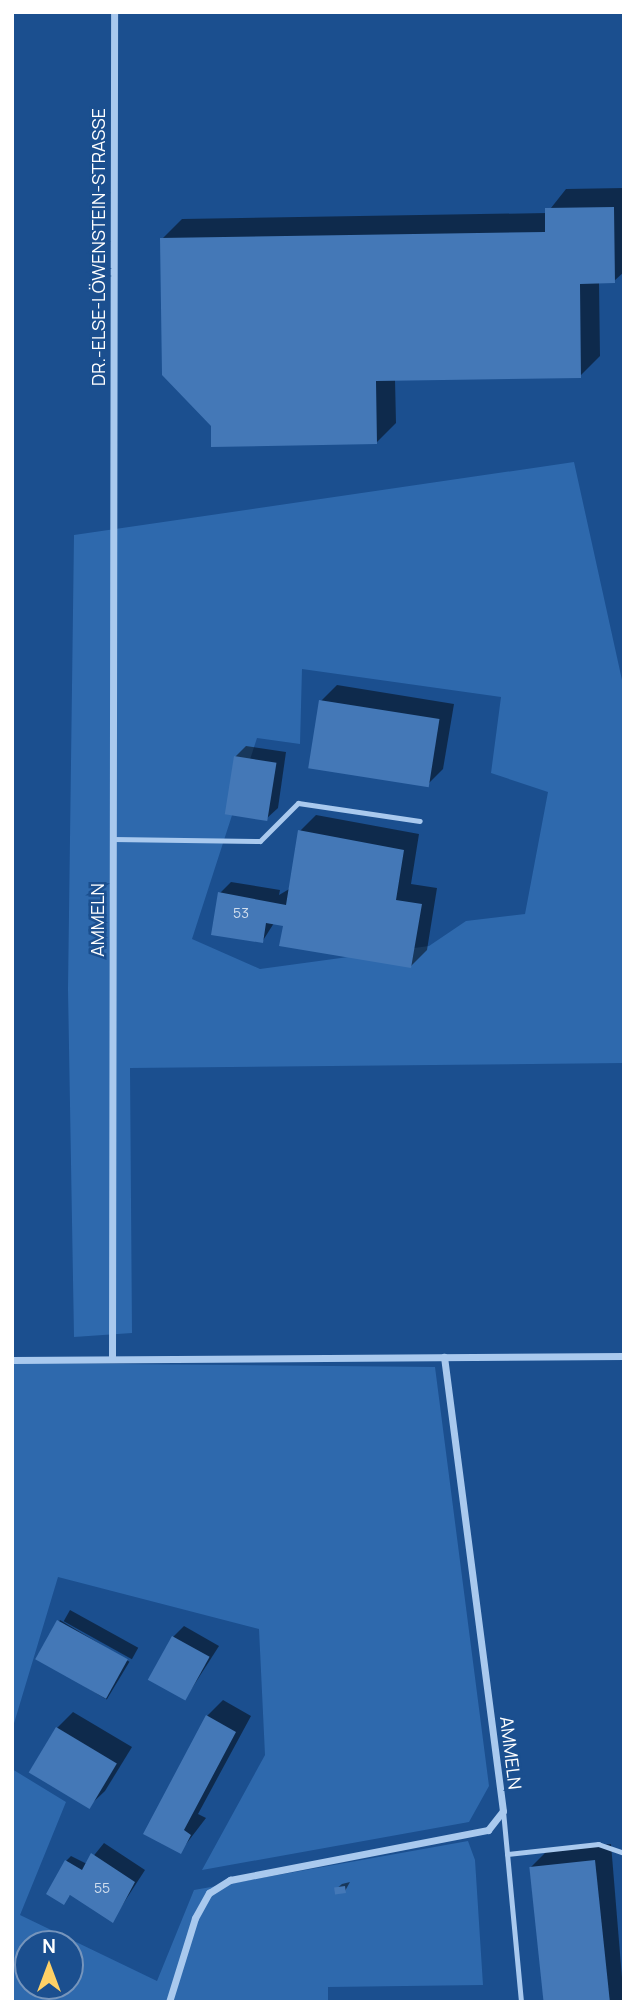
<!DOCTYPE html>
<html>
<head>
<meta charset="utf-8">
<style>
  body { margin:0 }
  #map { position:relative; width:636px; height:2014px; overflow:hidden; background:#1b4f8f; font-family:Manrope,sans-serif }
  div>[style] { position:absolute }
  .green>* { inset:0; background:#2e69ad }
  .shadow>* { inset:0; background:#0007; transform-origin:0 0 }
  .building>* { inset:0; background:#4478b7; transform-origin:0 0 }
  .service>* { height:5px; margin:-2.5px; padding:0 2.5px; transform-origin:2.5px; border-radius:2.5px; background:#a9c9ee }
  .minor>* { height:7px; margin:-3.5px; padding:0 3.5px; transform-origin:3.5px; border-radius:3.5px; background:#a9c9ee }
  span { translate:-50% -50%; white-space:nowrap; text-align:center; line-height:1.15; -webkit-text-stroke:5px #1b4f8f; paint-order:stroke }
  .number-label { font-size:14px; color:#d0dded }
  .number-label span { -webkit-text-stroke-width:0 }
  .street-label { font-size:18px; color:#fff }
  .frame { position:absolute; inset:0; border:14px solid #fff; pointer-events:none }
  .north { position:absolute; left:14px; top:1930px; width:70px; height:70px; box-sizing:border-box; background:#1b4f8f; border:2px solid #7695bc; border-radius:50%; rotate:0deg; font-size:19px; font-weight:700; line-height:28px; text-align:center; color:#fff }
  .north::after { content:''; display:block; margin:auto; width:24px; height:32px; background:#ffd166; clip-path:polygon(50% 0,100% 100%,50% 72%,0 100%) }
</style>
</head>
<body>
<div id="map">
  <div class="green">
    <i style="clip-path:polygon(evenodd,574px 462px,624px 689px,624px 1063px,130px 1068px,132px 1333px,74px 1337px,68px 989px,74px 535px,574px 462px,302px 669px,501px 697px,491px 773px,548px 792px,525px 914px,466px 921px,429px 946px,260px 969px,192px 939px,257px 738px,300px 744px,302px 669px)"></i>
    <i style="clip-path:polygon(12px 1363px,435px 1367px,489px 1786px,469px 1822px,202px 1870px,265px 1755px,259px 1629px,58px 1577px,12px 1730px)"></i>
    <i style="clip-path:polygon(evenodd,12px 1769px,66px 1802px,20px 1915px,157px 1981px,194px 1890px,468px 1841px,475px 1860px,483px 1985px,328px 1987px,328px 2002px,12px 2002px,12px 1769px,28px 1944px,70px 1944px,70px 1986px,28px 1986px,28px 1944px)"></i>
  </div>
  <div class="shadow">
    <i style="clip-path:polygon(624px 188px,624px 272px,614px 281px,599px 282px,600px 356px,580px 376px,395px 379px,396px 423px,376px 443px,213px 425px,162px 239px,182px 219px,547px 213px,566px 189px)"></i>
    <i style="clip-path:polygon(337px 685px,454px 704px,443px 769px,427px 785px,321px 701px)"></i>
    <i style="clip-path:polygon(246px 746px,286px 752px,278px 808px,266px 819px,235px 757px)"></i>
    <i style="clip-path:polygon(316px 815px,419px 834px,411px 884px,437px 888px,427px 950px,411px 966px,285px 924px,274px 923px,262px 942px,220px 893px,231px 882px,280px 890px,279px 895px,291px 888px,300px 831px)"></i>
    <i style="left:70px;top:1610px;width:78px;height:13px;rotate:29deg"></i>
    <i style="left:60px;top:1620px;width:81px;height:44px;rotate:31deg"></i>
    <i style="clip-path:polygon(184px 1626px,219px 1646px,185px 1699px,173px 1637px)"></i>
    <i style="clip-path:polygon(223px 1700px,251px 1716px,198px 1814px,206px 1818px,180px 1852px,145px 1833px,207px 1716px)"></i>
    <i style="clip-path:polygon(73px 1712px,132px 1747px,105px 1791px,89px 1806px,57px 1728px)"></i>
    <i style="clip-path:polygon(104px 1843px,145px 1870px,112px 1921px,71px 1894px,64px 1902px,66px 1861px,71px 1856px,87px 1864px)"></i>
    <i style="clip-path:polygon(611px 1844px,624px 2002px,545px 2002px,531px 1867px,547px 1851px)"></i>
    <i style="clip-path:polygon(350px 1882px,345px 1891px,336px 1889px,342px 1884px)"></i>
  </div>
  <div class="building">
    <i style="clip-path:polygon(614px 207px,615px 283px,580px 284px,581px 378px,376px 381px,377px 444px,211px 447px,211px 426px,162px 375px,160px 238px,545px 232px,545px 208px)"></i>
    <i style="left:319px;top:700px;width:122px;height:69px;rotate:9deg"></i>
    <i style="left:234px;top:756px;width:43px;height:59px;rotate:9deg"></i>
    <i style="clip-path:polygon(298px 830px,404px 850px,396px 900px,422px 904px,411px 968px,279px 946px,283px 926px,266px 923px,263px 943px,211px 935px,218px 892px,286px 905px)"></i>
    <i style="left:57px;top:1620px;width:81px;height:45px;rotate:29deg"></i>
    <i style="left:172px;top:1636px;width:43px;height:50px;rotate:29deg"></i>
    <i style="clip-path:polygon(206px 1715px,236px 1732px,184px 1830px,191px 1835px,181px 1854px,143px 1834px)"></i>
    <i style="left:56px;top:1727px;width:71px;height:53px;rotate:31deg"></i>
    <i style="clip-path:polygon(91px 1853px,135px 1882px,113px 1923px,70px 1895px,64px 1905px,46px 1894px,65px 1860px,82px 1870px)"></i>
    <i style="left:595px;top:1860px;width:143px;height:66px;rotate:84deg"></i>
    <i style="left:345px;top:1886px;width:7px;height:11px;rotate:82deg"></i>
  </div>
  <div class="service">
    <i style="left:113px;top:839px;width:147px;rotate:0.8deg"></i>
    <i style="left:260px;top:841px;width:54px;rotate:-45deg"></i>
    <i style="left:298px;top:803px;width:123px;rotate:8.4deg"></i>
    <i style="left:503px;top:1811px;width:192px;rotate:84.6deg"></i>
    <i style="left:507px;top:1854px;width:92px;rotate:-6.3deg"></i>
    <i style="left:598px;top:1844px;width:28px;rotate:19deg"></i>
  </div>
  <div class="minor">
    <i style="left:112px;top:1359px;width:1347px;rotate:-89.91deg"></i>
    <i style="left:12px;top:1360px;width:612px;rotate:-0.37deg"></i>
    <i style="left:169px;top:2002px;width:88px;rotate:-72.8deg"></i>
    <i style="left:195px;top:1918px;width:29px;rotate:-61deg"></i>
    <i style="left:209px;top:1893px;width:25px;rotate:-32deg"></i>
    <i style="left:230px;top:1880px;width:263px;rotate:-11deg"></i>
    <i style="left:488px;top:1830px;width:24px;rotate:-52deg"></i>
    <i style="left:503px;top:1811px;width:458px;rotate:-97.4deg"></i>
  </div>
  <div class="number-label">
    <span style="left:241px;top:913px">53</span>
    <span style="left:102px;top:1888px">55</span>
  </div>
  <div class="street-label">
    <span style="left:98px;top:247px;rotate:-90deg">DR.-ELSE-LÖWENSTEIN-STRASSE</span>
    <span style="left:97px;top:920px;rotate:-90deg">AMMELN</span>
    <span style="left:511px;top:1753px;rotate:83deg">AMMELN</span>
  </div>
  <div class="frame"></div>
  <div class="north">N</div>
</div>
</body>
</html>
